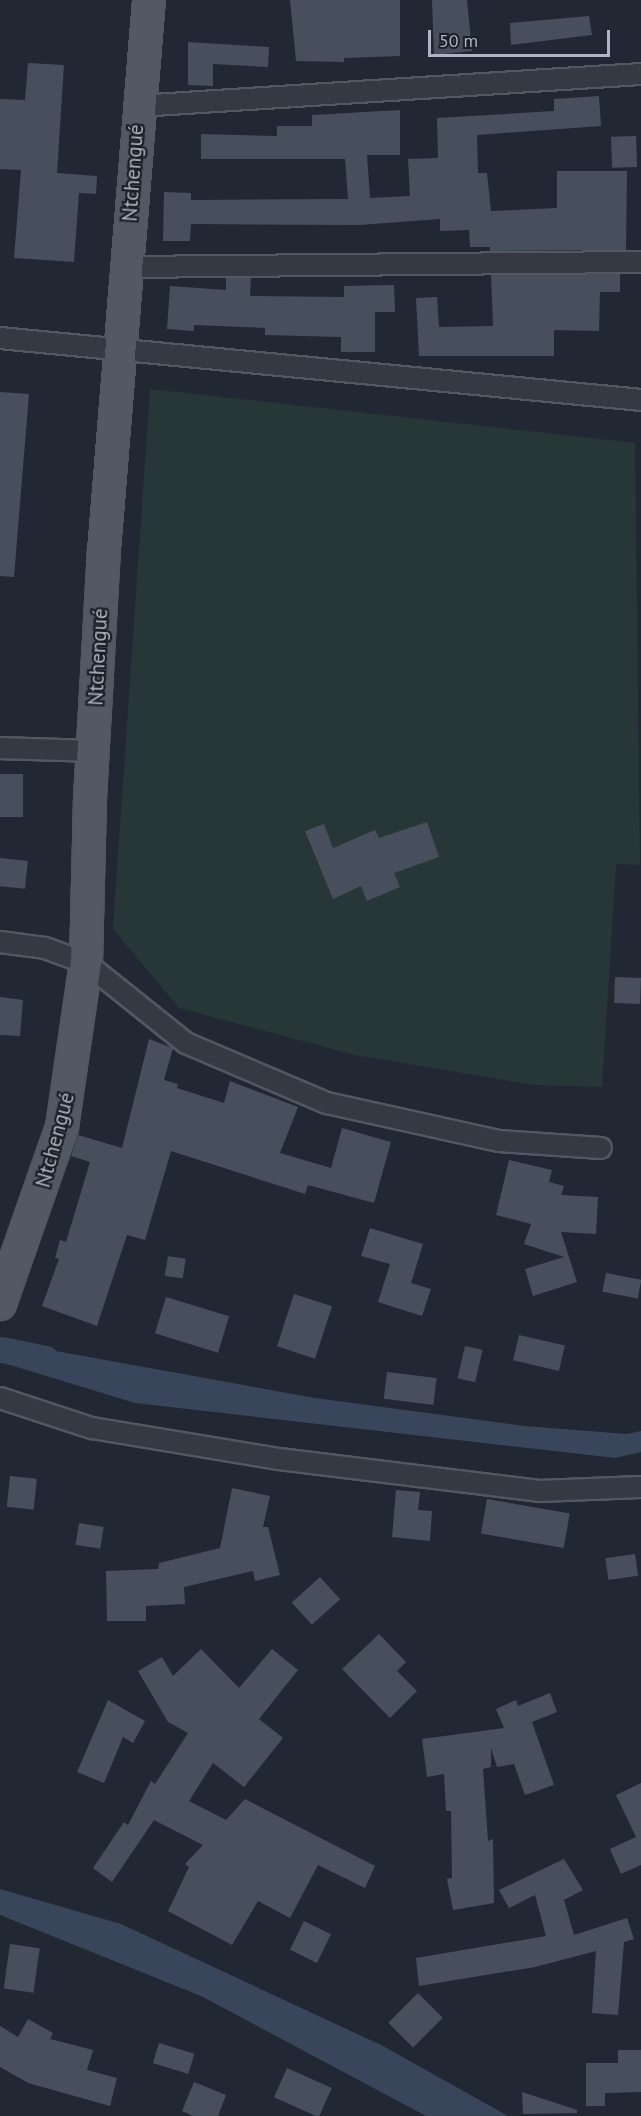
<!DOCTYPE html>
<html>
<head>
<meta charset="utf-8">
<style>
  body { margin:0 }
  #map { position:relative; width:641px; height:2116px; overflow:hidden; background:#212833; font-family:"PT Sans",sans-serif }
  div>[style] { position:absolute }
  .green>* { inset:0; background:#273738 }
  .water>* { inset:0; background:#39455a }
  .canal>* { height:26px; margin:-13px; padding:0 13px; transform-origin:13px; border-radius:13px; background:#39455a }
  .building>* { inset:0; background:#484f5c; transform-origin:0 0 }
  .roads { filter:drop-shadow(2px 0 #525762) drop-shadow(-2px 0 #525762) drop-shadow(0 2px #525762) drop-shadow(0 -2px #525762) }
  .street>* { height:20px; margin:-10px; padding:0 10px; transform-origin:10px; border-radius:10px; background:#343a44 }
  .primary>* { height:30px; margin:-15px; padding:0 15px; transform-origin:15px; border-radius:15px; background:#525964 }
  span { translate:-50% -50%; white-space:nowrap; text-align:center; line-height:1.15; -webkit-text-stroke:4.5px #1a1f28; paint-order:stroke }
  .street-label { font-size:21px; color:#aeb4c1 }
  .scale { position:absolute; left:428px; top:30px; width:182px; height:27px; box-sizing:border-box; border:3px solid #aeb4c1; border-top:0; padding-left:8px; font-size:18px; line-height:21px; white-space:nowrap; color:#aeb4c1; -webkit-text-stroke:4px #1a1f28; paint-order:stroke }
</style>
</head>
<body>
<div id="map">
  <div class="green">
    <i style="clip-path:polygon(150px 389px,635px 443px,640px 865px,616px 864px,602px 1087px,534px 1085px,355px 1055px,179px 1008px,113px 929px)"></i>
  </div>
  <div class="water">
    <i style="clip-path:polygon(17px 1344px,315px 1398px,525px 1426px,627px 1434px,641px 1431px,641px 1452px,615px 1458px,135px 1403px,7px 1364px)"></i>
    <i style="clip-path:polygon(0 1889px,121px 1924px,383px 2046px,508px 2116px,426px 2116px,201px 1996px,0 1915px)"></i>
  </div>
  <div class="canal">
    <i style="left:2px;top:1350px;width:45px;rotate:11.6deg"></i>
  </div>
  <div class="building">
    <i style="clip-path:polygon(290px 0,400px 0,400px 56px,344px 58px,344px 62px,296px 61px)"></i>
    <i style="clip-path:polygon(432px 0,467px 0,472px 51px,434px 55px)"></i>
    <i style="clip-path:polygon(589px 16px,592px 35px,511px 45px,510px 23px)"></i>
    <i style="clip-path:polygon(188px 42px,269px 47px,268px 67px,213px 64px,213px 86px,188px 85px)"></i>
    <i style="clip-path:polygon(28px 63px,64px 65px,57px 173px,97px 176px,96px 194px,79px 193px,74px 262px,14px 258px,21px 170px,0 169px,0 99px,25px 100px)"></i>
    <i style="clip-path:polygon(599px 96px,601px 126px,477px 135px,478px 173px,487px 173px,491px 211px,557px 208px,557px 171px,627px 171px,626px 250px,490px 251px,490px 247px,470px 247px,469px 230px,440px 231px,440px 219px,359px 225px,191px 224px,190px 241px,163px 241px,164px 192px,191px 193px,191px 200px,348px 199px,345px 159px,201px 159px,201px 134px,277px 136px,277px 126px,312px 126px,312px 115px,400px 110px,400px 155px,367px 155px,370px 198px,410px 196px,408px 159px,438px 158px,437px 118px,554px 111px,554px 99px)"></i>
    <i style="left:636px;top:136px;width:31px;height:25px;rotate:88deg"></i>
    <i style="clip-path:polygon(620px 274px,620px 292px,600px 292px,599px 331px,554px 330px,554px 356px,419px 356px,416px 298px,437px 297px,439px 327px,493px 326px,491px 275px)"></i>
    <i style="clip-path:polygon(226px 278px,251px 278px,250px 296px,344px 297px,344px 286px,394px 285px,395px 312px,375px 312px,375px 352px,341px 352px,341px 337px,265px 335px,265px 328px,194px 325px,194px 331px,167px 329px,170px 286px,226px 290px)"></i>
    <i style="clip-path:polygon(0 392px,29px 394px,14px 577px,0 576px)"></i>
    <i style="left:0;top:774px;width:23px;height:43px"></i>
    <i style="clip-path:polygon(427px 822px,439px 857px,394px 873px,400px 887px,367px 901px,361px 886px,333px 899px,305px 831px,324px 824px,333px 848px,375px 830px,379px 838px)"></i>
    <i style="left:0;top:858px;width:28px;height:28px;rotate:6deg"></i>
    <i style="left:615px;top:977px;width:26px;height:26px;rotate:2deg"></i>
    <i style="clip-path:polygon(0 997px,23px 1000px,20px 1036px,0 1035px)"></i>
    <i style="clip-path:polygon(149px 1039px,173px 1048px,164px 1080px,178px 1084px,177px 1088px,224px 1103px,230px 1081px,298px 1107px,280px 1153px,331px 1168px,342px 1128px,391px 1142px,374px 1203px,308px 1185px,305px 1194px,171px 1151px,145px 1240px,127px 1235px,97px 1326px,42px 1306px,59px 1259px,55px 1258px,60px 1240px,66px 1242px,90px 1162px,71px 1156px,78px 1135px,122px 1148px)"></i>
    <i style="clip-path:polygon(509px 1160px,552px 1170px,549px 1182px,564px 1186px,561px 1195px,598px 1197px,596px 1234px,561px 1232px,577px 1282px,533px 1296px,525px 1269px,564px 1257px,524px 1244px,531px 1224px,496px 1215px)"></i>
    <i style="clip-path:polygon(370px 1228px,423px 1244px,411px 1283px,431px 1289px,422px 1316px,378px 1302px,390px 1264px,361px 1256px)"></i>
    <i style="left:168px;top:1256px;width:18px;height:20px;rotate:9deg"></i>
    <i style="left:606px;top:1273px;width:36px;height:19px;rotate:11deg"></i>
    <i style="left:294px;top:1294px;width:40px;height:55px;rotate:18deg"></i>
    <i style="left:166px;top:1297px;width:66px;height:38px;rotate:17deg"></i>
    <i style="left:519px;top:1335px;width:47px;height:26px;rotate:13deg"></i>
    <i style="left:465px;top:1346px;width:18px;height:33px;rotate:13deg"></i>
    <i style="left:387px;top:1372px;width:50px;height:27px;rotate:7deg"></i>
    <i style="left:10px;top:1476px;width:27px;height:31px;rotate:6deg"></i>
    <i style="clip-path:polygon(232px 1488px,270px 1496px,263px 1527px,268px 1527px,280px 1575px,255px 1581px,253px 1571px,184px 1587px,185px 1604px,146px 1606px,146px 1621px,107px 1621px,106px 1571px,158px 1569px,159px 1563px,220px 1548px)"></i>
    <i style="clip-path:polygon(396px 1490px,420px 1492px,418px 1510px,432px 1511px,430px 1541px,392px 1537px)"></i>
    <i style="left:487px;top:1499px;width:84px;height:35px;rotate:10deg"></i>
    <i style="left:79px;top:1523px;width:25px;height:22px;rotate:9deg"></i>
    <i style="left:635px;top:1554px;width:22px;height:30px;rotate:82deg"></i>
    <i style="left:320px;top:1577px;width:30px;height:38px;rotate:48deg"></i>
    <i style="clip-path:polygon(379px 1634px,406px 1662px,397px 1671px,417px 1691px,390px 1718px,342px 1669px)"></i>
    <i style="clip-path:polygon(201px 1649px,239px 1688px,272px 1649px,298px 1670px,259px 1719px,283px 1738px,244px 1787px,213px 1763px,189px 1801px,226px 1820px,245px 1799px,375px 1866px,365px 1888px,318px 1865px,290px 1918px,258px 1901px,232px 1945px,168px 1911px,189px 1867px,185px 1864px,203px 1845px,154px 1820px,112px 1882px,93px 1868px,124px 1822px,128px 1825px,151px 1781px,155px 1784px,188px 1733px,168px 1722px,138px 1671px,162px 1657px,173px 1676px)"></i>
    <i style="clip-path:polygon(550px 1693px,557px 1712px,532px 1722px,554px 1785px,525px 1795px,514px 1764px,497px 1767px,491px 1748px,491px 1767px,483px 1769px,488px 1841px,493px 1839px,494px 1903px,453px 1910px,447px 1879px,452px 1878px,451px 1811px,446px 1811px,444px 1774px,427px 1777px,422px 1739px,504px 1728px,496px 1709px,516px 1700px,518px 1706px)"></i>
    <i style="clip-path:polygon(108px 1700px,145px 1721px,133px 1743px,123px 1737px,104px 1783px,77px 1772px)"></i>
    <i style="clip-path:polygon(641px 1783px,641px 1865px,621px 1874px,610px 1849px,636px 1837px,616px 1795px)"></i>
    <i style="clip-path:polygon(564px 1859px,583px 1890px,564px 1900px,574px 1935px,627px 1918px,634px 1939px,624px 1942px,618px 2015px,592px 2013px,596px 1951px,535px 1967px,419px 1986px,416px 1958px,546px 1936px,535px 1895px,509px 1908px,499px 1890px)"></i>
    <i style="left:304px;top:1921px;width:30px;height:32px;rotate:26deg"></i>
    <i style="left:10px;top:1944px;width:30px;height:45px;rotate:8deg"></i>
    <i style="left:418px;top:1993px;width:35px;height:42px;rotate:45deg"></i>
    <i style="clip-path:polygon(28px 2019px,53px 2033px,50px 2039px,93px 2050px,87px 2070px,117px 2078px,110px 2106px,28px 2083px,0 2067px,0 2026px,18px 2037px)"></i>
    <i style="left:159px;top:2043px;width:37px;height:21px;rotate:17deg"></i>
    <i style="clip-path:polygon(618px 2050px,641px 2050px,641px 2092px,605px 2093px,605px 2106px,586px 2106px,586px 2063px,618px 2063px)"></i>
    <i style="left:287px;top:2068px;width:49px;height:32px;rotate:24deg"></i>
    <i style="clip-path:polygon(194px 2082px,226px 2095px,218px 2116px,193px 2116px,182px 2111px)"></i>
    <i style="clip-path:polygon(522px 2092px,577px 2110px,577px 2113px,523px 2114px)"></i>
  </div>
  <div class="roads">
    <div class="street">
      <i style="left:138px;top:106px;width:504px;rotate:-3.64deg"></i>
      <i style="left:125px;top:267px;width:516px;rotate:-0.56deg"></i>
      <i style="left:0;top:338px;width:644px;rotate:5.52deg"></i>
      <i style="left:0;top:748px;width:93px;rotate:1.8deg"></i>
      <i style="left:0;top:942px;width:45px;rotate:7.6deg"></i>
      <i style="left:45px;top:948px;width:44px;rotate:20.1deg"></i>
      <i style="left:86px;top:963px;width:128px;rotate:38.7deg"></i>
      <i style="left:186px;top:1043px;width:153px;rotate:23.1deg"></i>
      <i style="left:327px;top:1103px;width:176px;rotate:12.5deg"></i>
      <i style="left:499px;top:1141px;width:102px;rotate:3.9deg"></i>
      <i style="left:0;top:1398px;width:97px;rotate:18.1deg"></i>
      <i style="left:92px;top:1428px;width:190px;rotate:9.4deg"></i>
      <i style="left:279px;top:1459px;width:262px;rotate:7deg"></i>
      <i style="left:539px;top:1491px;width:102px;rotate:-2.2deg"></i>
    </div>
    <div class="primary">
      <i style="left:0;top:1304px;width:188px;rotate:-70.7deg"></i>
      <i style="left:62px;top:1127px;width:166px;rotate:-81.7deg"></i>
      <i style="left:86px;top:963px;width:164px;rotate:-88.6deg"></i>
      <i style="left:90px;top:799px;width:248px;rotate:-86.8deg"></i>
      <i style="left:104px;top:551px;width:553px;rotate:-85.33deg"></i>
    </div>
  </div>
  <div class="street-label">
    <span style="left:133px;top:173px;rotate:-86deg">Ntchengué</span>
    <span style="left:98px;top:657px;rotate:-87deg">Ntchengué</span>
    <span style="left:55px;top:1140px;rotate:-75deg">Ntchengué</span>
  </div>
  <div class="scale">50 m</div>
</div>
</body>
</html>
